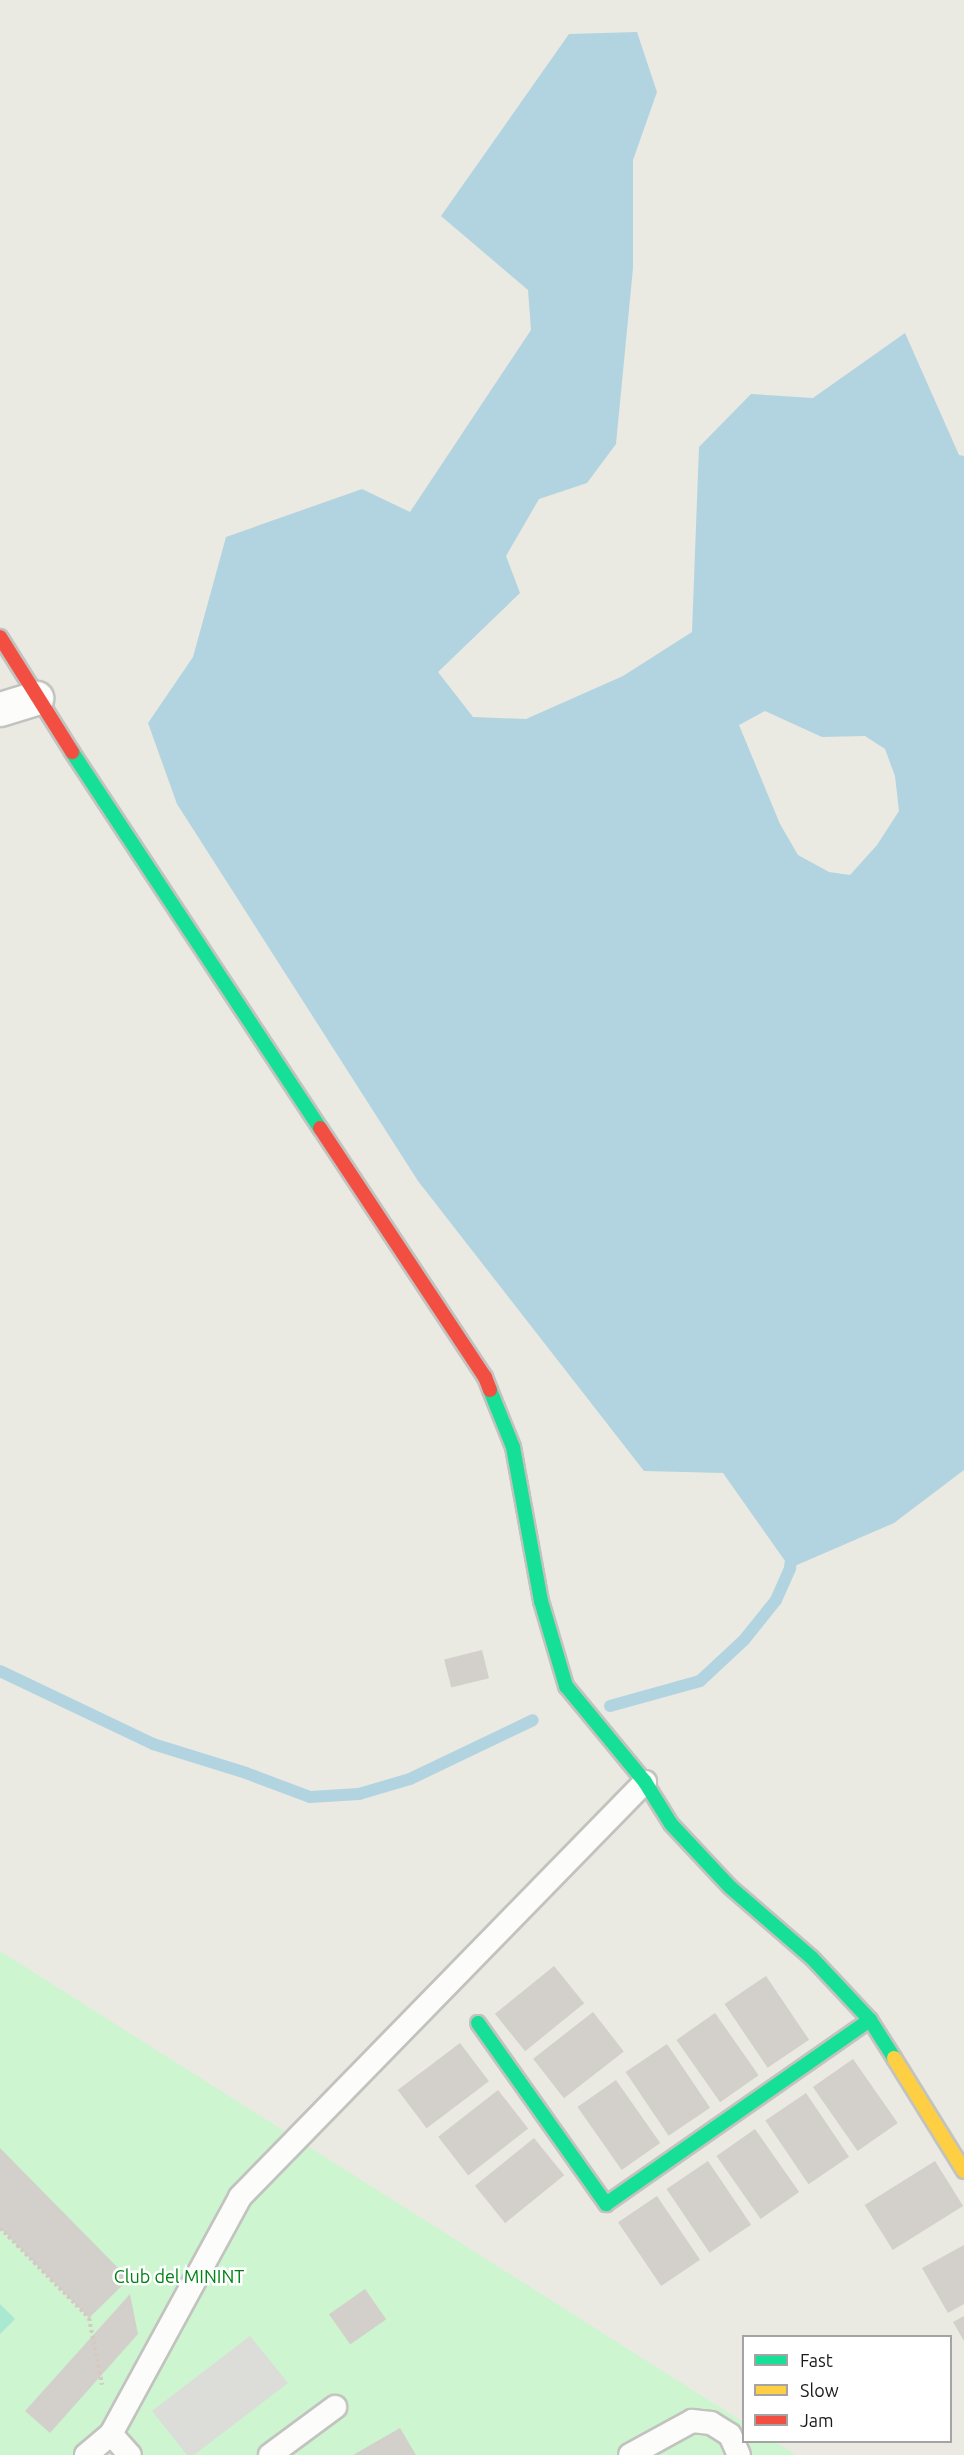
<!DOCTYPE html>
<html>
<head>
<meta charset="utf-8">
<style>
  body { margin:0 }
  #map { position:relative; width:964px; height:2455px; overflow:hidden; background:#eae9e2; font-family:Ubuntu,sans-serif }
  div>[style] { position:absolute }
  .park>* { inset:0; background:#cdf5cf }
  .pitch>* { inset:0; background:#a9e8d1 }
  .parking>* { inset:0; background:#dcdcd9 }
  .water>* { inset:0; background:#b2d4e1 }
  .stream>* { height:12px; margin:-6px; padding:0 6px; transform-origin:6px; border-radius:6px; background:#b2d4e1 }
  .building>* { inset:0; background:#d3d0cb; transform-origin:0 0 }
  .path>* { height:4px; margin-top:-2px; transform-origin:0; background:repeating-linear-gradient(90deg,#d6c8c3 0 3px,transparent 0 6px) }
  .roads { filter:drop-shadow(2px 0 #c2c2bf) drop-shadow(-2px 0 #c2c2bf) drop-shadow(0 2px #c2c2bf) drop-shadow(0 -2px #c2c2bf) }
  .lane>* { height:22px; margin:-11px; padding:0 11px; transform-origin:11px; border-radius:11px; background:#fcfcfb }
  .street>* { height:33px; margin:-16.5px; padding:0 16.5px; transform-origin:16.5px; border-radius:16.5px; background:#fcfcfb }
  .fast>* { height:14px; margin:-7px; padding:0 7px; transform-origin:7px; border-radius:7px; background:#16e098 }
  .slow>* { height:14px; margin:-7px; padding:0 7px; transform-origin:7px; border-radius:7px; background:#ffcf43 }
  .jam>* { height:14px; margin:-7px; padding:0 7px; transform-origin:7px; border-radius:7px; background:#f24e42 }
  span { translate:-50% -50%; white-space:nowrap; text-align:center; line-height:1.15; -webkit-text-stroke:5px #fff; paint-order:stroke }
  .park-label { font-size:18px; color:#008215 }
  .legend { position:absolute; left:742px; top:2335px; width:210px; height:108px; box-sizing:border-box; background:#fff; border:2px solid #a4a4a4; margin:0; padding:8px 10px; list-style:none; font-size:18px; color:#1b1b1b }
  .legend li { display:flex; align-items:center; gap:12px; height:30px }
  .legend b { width:30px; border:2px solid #a4a4a4 }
</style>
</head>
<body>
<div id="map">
  <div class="park">
    <i style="clip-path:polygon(0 1951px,743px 2422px,744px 2442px,775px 2442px,796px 2455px,0 2455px)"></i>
  </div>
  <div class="pitch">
    <i style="clip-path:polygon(0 2304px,15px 2319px,0 2334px)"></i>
  </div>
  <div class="parking">
    <i style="clip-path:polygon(250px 2336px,288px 2383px,194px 2455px,187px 2455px,152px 2411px)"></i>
  </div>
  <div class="water">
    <i style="clip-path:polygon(evenodd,637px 32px,657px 92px,633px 160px,633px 268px,616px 444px,587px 483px,539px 499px,506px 556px,520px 593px,438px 672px,473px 717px,526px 719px,623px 676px,692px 632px,699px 447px,751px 394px,813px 398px,905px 333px,959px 455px,964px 456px,964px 1470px,894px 1523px,790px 1568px,723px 1473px,644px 1471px,418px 1181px,177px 804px,148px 723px,193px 657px,226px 537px,362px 489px,410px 512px,531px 330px,528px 290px,441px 216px,569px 34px,637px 32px,765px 711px,822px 737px,865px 736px,885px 749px,895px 776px,899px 811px,877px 845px,850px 875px,829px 872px,798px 855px,780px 824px,739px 725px,765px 711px)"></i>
  </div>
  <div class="stream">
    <i style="left:0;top:1671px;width:170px;rotate:25.5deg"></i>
    <i style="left:153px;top:1744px;width:97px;rotate:17.3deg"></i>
    <i style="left:246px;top:1773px;width:68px;rotate:20.6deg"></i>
    <i style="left:310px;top:1797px;width:49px;rotate:-3.5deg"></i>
    <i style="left:359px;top:1794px;width:53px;rotate:-16.4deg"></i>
    <i style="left:410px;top:1779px;width:136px;rotate:-25.6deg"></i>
    <i style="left:610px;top:1706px;width:93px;rotate:-15.5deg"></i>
    <i style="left:700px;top:1681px;width:60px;rotate:-43deg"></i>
    <i style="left:744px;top:1640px;width:51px;rotate:-51.3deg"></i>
    <i style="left:776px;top:1600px;width:35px;rotate:-66deg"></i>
    <i style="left:790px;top:1568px;width:16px;rotate:-83deg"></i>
  </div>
  <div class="building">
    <i style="left:482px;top:1650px;width:29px;height:39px;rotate:76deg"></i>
    <i style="left:554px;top:1966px;width:48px;height:76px;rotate:51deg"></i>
    <i style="left:766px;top:1976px;width:77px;height:50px;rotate:56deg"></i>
    <i style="left:593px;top:2012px;width:50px;height:76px;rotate:52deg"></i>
    <i style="left:715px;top:2013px;width:76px;height:47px;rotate:55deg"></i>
    <i style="left:460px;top:2043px;width:48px;height:78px;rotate:53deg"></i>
    <i style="left:667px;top:2044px;width:77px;height:50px;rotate:56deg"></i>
    <i style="left:853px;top:2059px;width:78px;height:49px;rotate:55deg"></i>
    <i style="left:616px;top:2080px;width:77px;height:47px;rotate:55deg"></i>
    <i style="left:498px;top:2090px;width:49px;height:76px;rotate:52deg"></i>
    <i style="left:806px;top:2093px;width:77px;height:49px;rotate:56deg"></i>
    <i style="left:755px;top:2129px;width:77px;height:47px;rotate:55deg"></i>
    <i style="left:534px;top:2138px;width:48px;height:76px;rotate:51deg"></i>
    <i style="clip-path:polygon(0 2148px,129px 2279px,89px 2318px,0 2228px)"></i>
    <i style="left:708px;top:2161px;width:77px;height:50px;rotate:56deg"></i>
    <i style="left:935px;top:2161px;width:53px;height:83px;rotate:58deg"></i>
    <i style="left:657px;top:2196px;width:77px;height:47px;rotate:56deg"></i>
    <i style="clip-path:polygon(964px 2245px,964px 2304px,948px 2313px,922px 2268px)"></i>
    <i style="left:365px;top:2289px;width:37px;height:44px;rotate:55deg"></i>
    <i style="clip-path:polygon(130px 2294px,138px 2334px,50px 2433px,25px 2411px)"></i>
    <i style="clip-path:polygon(964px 2316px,964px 2341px,953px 2322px)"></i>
    <i style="clip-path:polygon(400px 2428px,416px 2455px,353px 2455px)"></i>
  </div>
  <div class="path">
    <i style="left:0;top:2228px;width:127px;rotate:45.3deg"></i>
    <i style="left:89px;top:2318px;width:68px;rotate:79deg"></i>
  </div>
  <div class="roads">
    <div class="lane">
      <i style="left:111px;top:2434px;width:270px;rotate:-61.4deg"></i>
      <i style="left:240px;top:2197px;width:580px;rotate:-45.7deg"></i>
      <i style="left:86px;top:2455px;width:33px;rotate:-40deg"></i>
      <i style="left:111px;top:2434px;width:28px;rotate:48deg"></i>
      <i style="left:270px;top:2455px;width:81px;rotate:-36.4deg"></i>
      <i style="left:630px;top:2455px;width:71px;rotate:-28.7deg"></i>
      <i style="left:692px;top:2421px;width:19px;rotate:6deg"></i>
      <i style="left:711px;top:2423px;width:22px;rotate:32deg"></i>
      <i style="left:730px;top:2435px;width:22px;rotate:66deg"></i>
    </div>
    <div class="street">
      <i style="left:0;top:709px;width:38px;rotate:-17deg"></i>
    </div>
    <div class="fast">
      <i style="left:72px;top:752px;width:450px;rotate:56.6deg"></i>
      <i style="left:490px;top:1390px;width:61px;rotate:68deg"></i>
      <i style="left:513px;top:1447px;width:157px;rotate:79.7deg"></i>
      <i style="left:541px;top:1601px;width:89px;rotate:73.6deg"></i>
      <i style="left:566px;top:1686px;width:124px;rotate:50.5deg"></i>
      <i style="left:645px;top:1782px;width:49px;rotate:58.2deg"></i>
      <i style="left:671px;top:1824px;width:86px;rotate:46.9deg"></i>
      <i style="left:730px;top:1887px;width:108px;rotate:40.9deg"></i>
      <i style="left:812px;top:1958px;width:85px;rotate:46.9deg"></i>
      <i style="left:870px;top:2020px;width:45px;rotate:57.7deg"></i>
      <i style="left:478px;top:2023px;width:222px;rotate:54.7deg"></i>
      <i style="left:606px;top:2204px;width:322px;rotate:-34.9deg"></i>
    </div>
    <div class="slow">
      <i style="left:894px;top:2058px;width:133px;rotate:58.2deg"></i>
    </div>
    <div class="jam">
      <i style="left:0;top:637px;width:136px;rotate:57.9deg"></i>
      <i style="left:320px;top:1128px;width:299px;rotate:56.5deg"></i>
      <i style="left:485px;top:1377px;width:14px;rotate:69deg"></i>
    </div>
  </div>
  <div class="park-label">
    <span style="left:179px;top:2276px">Club del MININT</span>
  </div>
  <ul class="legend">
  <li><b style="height:8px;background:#16e098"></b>Fast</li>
  <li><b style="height:8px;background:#ffcf43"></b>Slow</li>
  <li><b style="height:8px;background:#f24e42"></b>Jam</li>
  </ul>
</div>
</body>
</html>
